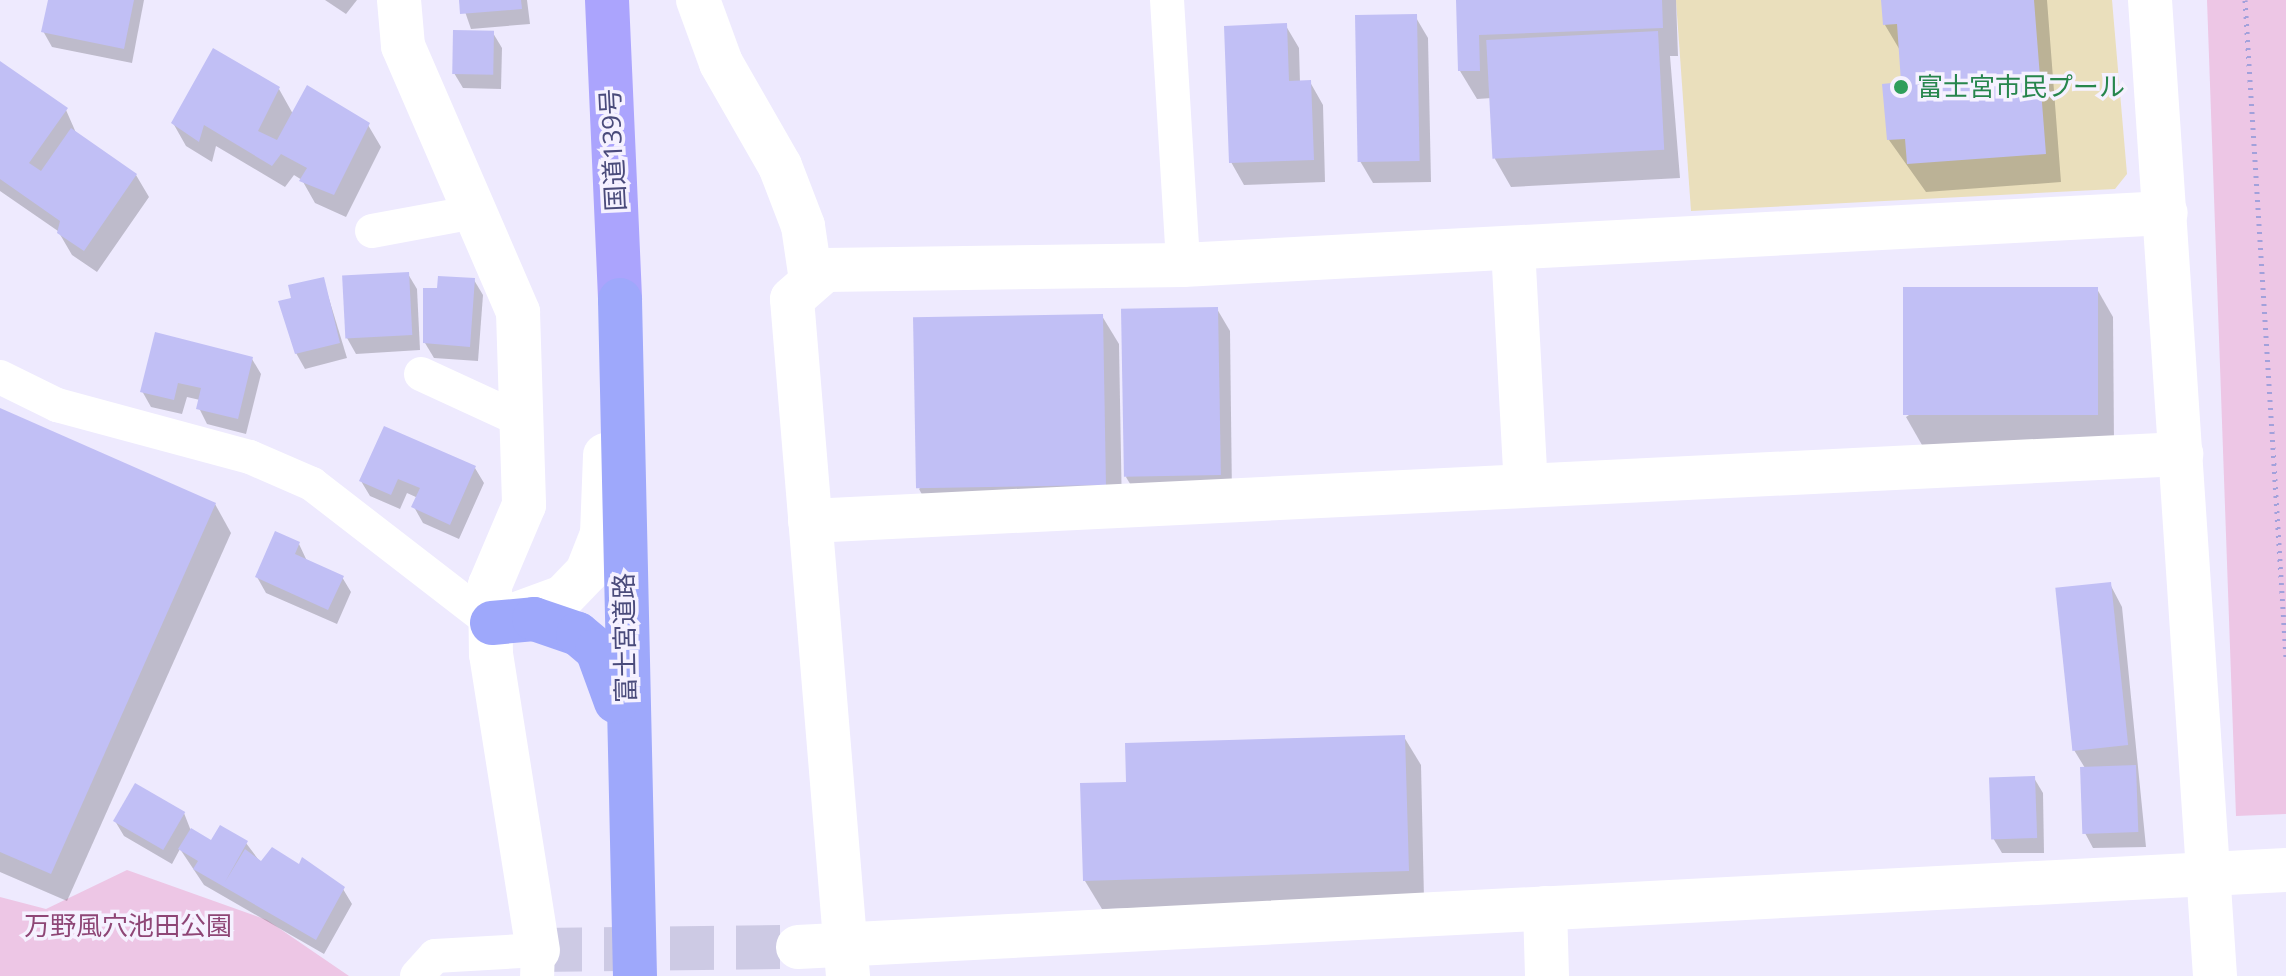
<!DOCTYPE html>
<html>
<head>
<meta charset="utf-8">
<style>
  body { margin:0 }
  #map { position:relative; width:2286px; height:976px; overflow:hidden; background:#eeeafe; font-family:"Open Sans","Noto Sans JP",sans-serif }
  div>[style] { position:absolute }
  .green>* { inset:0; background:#edc6e5 }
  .water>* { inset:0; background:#eadfbc }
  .shadow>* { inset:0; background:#0003 }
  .building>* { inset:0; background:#c1bff5; transform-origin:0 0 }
  .tertiary-tunnel>* { height:44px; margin-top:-22px; transform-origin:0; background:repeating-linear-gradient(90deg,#cdcae4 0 44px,transparent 0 66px) }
  .path>* { height:5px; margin-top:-2.5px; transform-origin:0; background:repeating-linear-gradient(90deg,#a2a1db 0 2px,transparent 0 8px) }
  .minor>* { height:34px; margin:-17px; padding:0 17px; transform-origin:17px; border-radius:17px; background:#fff }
  .tertiary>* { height:44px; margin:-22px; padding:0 22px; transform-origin:22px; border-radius:22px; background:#fff }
  .trunk>* { height:44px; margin:-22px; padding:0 22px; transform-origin:22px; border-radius:22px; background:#aba4fd }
  .motorway>* { height:44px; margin:-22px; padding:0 22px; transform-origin:22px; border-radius:22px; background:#9ea8fb }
  .dots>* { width:22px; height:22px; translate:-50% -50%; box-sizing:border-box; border:4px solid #f5f1ff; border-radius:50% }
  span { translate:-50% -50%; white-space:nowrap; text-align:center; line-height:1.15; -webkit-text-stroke:7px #f5f1ff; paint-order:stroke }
  .leisure-label { font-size:26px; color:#27864d }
  .left { translate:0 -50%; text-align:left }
  .street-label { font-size:26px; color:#4a4b7b }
  .park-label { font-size:26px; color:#8e4676 }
</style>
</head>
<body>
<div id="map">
  <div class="green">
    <i style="clip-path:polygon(2207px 0,2286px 0,2286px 814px,2236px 816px)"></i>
    <i style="clip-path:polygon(127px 870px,267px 920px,349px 976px,0 976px,0 897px,46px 909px)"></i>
  </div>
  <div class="water">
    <i style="clip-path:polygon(1676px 0,2112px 0,2127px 174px,2115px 189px,1691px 211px)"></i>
  </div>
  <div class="shadow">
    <i style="clip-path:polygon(50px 0,144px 0,132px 63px,52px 47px,43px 31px)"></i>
    <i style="clip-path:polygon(325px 0,357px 0,346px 14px)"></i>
    <i style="clip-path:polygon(461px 0,527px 0,530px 24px,471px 29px)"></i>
    <i style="clip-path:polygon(1458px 0,1676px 0,1678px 56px,1670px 56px,1680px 178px,1511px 187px,1495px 159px,1492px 98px,1477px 99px,1460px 71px)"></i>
    <i style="clip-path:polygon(1883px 0,2047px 0,2061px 182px,1926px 192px,1889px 140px,1903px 84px,1901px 52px,1885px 25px)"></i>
    <i style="clip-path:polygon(1415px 16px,1428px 38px,1431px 182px,1373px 183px,1360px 161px)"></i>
    <i style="clip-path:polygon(1286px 26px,1299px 48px,1300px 83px,1310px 82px,1323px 105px,1325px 182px,1244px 185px,1231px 162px)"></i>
    <i style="clip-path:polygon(493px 33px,502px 48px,501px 89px,463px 88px,454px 73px)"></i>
    <i style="clip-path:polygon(0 64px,66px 110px,77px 135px,136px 175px,149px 197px,97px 272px,72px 255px,58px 231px,0 191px)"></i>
    <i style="clip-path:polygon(279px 89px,293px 114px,368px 125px,381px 147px,346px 217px,315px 203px,302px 180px,294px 175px,285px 187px,216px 146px,212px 162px,186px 146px,173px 123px)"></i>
    <i style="clip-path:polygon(408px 274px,417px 289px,420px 350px,356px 354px,347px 338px)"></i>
    <i style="clip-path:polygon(323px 279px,347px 358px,305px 369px,296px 353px,293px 299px)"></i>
    <i style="clip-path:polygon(474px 280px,483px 295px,478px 361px,434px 358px,425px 343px,439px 291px)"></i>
    <i style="clip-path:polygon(2097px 289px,2113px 317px,2114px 443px,1922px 445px,1906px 417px)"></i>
    <i style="clip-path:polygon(1217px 309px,1230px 331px,1232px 497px,1139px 499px,1126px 477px)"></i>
    <i style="clip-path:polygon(1102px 316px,1119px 344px,1122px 513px,935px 518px,919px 489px)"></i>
    <i style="clip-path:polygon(252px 359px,261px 374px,246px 434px,207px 424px,199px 408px,200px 400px,187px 397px,182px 414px,151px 407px,142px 391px)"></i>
    <i style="clip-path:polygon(0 410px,215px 504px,231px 533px,67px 901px,0 872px)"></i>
    <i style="clip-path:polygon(475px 468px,484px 483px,459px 539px,423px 523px,414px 507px,418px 498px,407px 493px,400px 509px,370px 496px,361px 481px)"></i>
    <i style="clip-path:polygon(299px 544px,307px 561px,342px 577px,351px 592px,337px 624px,266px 593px,257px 577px)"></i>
    <i style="clip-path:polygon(2110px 584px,2122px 607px,2146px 847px,2093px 848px,2085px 833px,2085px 768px,2074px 750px)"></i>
    <i style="clip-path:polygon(1404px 737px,1421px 765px,1424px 899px,1102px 909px,1085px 881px,1128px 784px)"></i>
    <i style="clip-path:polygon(2034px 778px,2043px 793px,2044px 853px,2002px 853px,1993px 838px)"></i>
    <i style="clip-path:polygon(184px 813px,191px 831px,212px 843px,246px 843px,261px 863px,343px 889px,352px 904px,324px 954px,204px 885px,180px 849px,172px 864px,124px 836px,115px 821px)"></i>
  </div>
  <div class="building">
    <i style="clip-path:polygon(48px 0,134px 0,124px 49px,41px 32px)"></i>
    <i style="clip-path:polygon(459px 0,521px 0,522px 9px,460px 14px)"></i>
    <i style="clip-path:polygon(1456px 0,1662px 0,1663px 28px,1479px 35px,1480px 71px,1458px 71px)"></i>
    <i style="clip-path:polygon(1881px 0,2034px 0,2046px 154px,1907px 164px,1905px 139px,1887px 140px,1882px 84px,1901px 82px,1897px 24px,1883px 25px)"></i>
    <i style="left:1417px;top:14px;width:147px;height:62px;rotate:89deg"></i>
    <i style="clip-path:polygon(1287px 23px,1289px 81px,1311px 80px,1314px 160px,1229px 163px,1224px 26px)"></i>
    <i style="left:453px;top:30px;width:41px;height:44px;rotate:1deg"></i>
    <i style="left:1658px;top:31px;width:119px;height:172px;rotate:87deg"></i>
    <i style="clip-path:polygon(213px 48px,280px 87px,258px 131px,277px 140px,307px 85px,370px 123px,334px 195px,299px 181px,307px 168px,281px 154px,272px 166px,204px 125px,199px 142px,171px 123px)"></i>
    <i style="clip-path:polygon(0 61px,68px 108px,29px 163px,41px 171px,71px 128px,137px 174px,84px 251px,57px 233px,60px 221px,0 179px)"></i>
    <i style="left:409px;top:272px;width:63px;height:67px;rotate:87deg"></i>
    <i style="clip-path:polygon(438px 276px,475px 278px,470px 347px,423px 343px,423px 288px,437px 288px)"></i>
    <i style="clip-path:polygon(324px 277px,340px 343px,295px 354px,278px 301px,291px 298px,288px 285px)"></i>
    <i style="left:2098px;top:287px;width:128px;height:195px;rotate:90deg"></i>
    <i style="left:1218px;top:307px;width:168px;height:97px;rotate:89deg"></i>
    <i style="left:1103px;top:314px;width:171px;height:190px;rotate:89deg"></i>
    <i style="clip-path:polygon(155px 332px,253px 357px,238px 419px,196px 409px,201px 388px,178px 383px,174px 400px,140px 392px)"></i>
    <i style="clip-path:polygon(0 408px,216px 503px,51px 874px,0 852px)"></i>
    <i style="clip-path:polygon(384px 426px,476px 466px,450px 525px,411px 507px,420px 488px,398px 479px,391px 495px,359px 481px)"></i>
    <i style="clip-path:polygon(275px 531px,300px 542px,295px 554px,344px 576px,328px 610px,255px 577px)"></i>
    <i style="left:2111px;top:582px;width:164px;height:56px;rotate:84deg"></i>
    <i style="clip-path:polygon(1405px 735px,1409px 871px,1083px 881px,1080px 783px,1126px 782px,1125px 743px)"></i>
    <i style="left:2136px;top:765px;width:67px;height:56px;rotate:88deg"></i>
    <i style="left:2035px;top:776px;width:62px;height:46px;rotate:88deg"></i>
    <i style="left:135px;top:783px;width:58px;height:44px;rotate:30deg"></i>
    <i style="clip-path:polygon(220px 825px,248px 841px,225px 882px,245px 849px,261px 861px,272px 847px,299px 864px,302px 857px,345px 887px,316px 940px,193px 869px,198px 861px,178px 849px,191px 828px,211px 840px)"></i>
  </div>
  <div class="tertiary-tunnel">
    <i style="left:538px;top:950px;width:260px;rotate:-0.7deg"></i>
  </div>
  <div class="path">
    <i style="left:2245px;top:0;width:659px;rotate:86.43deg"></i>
  </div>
  <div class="minor">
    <i style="left:1167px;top:0;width:265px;rotate:86.5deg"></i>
    <i style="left:372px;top:231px;width:105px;rotate:-10.5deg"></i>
    <i style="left:421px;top:374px;width:110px;rotate:24.7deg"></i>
    <i style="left:0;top:377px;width:64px;rotate:26.2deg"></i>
    <i style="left:57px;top:405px;width:200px;rotate:15.1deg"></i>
    <i style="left:250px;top:457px;width:68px;rotate:23.5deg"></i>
    <i style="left:312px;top:484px;width:227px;rotate:37.7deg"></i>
    <i style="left:417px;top:976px;width:27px;rotate:-48deg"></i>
    <i style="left:435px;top:956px;width:103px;rotate:-3.3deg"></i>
    <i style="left:538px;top:950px;width:26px;rotate:92deg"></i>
  </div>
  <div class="tertiary">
    <i style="left:399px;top:0;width:46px;rotate:85deg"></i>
    <i style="left:403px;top:46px;width:290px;rotate:66.6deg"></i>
    <i style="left:518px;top:312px;width:193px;rotate:88.2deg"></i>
    <i style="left:524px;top:505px;width:87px;rotate:113deg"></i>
    <i style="left:490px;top:585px;width:69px;rotate:89.2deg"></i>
    <i style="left:491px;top:654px;width:300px;rotate:81deg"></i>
    <i style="left:698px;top:0;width:67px;rotate:69.9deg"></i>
    <i style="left:721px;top:63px;width:119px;rotate:60.2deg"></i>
    <i style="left:780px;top:166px;width:64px;rotate:69deg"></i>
    <i style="left:803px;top:226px;width:55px;rotate:81.6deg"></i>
    <i style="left:2150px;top:0;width:978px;rotate:86.19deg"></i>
    <i style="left:1513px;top:248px;width:238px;rotate:86.9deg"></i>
    <i style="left:810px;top:521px;width:1373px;rotate:-2.8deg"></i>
    <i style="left:495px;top:622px;width:72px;rotate:-20.2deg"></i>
    <i style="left:563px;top:597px;width:35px;rotate:-46deg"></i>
    <i style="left:587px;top:572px;width:41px;rotate:-68.5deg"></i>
    <i style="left:602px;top:534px;width:79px;rotate:-87.8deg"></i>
    <i style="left:1545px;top:908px;width:68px;rotate:88.3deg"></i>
    <i style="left:798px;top:947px;width:1490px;rotate:-2.96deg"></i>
    <i style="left:848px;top:976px;width:679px;rotate:-94.73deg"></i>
    <i style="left:792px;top:299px;width:44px;rotate:-41.3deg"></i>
    <i style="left:825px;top:270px;width:358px;rotate:-0.8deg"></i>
    <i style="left:1183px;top:265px;width:984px;rotate:-3.03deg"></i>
  </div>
  <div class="trunk">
    <i style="left:607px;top:0;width:300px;rotate:87.5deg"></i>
  </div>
  <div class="motorway">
    <i style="left:620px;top:300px;width:676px;rotate:88.73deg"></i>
    <i style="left:492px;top:623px;width:42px;rotate:-5.4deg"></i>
    <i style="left:534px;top:619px;width:46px;rotate:18.8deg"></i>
    <i style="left:578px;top:634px;width:25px;rotate:40deg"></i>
    <i style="left:597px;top:650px;width:55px;rotate:69.9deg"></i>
  </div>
  <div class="dots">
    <i style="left:1901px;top:87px;background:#2e9e5b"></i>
  </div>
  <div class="leisure-label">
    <span class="left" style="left:1917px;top:87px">富士宮市民プール</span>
  </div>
  <div class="street-label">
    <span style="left:613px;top:150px;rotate:-93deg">国道139号</span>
    <span style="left:625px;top:638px;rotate:-91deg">富士宮道路</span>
  </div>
  <div class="park-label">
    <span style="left:128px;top:926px">万野風穴池田公園</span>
  </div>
</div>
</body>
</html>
